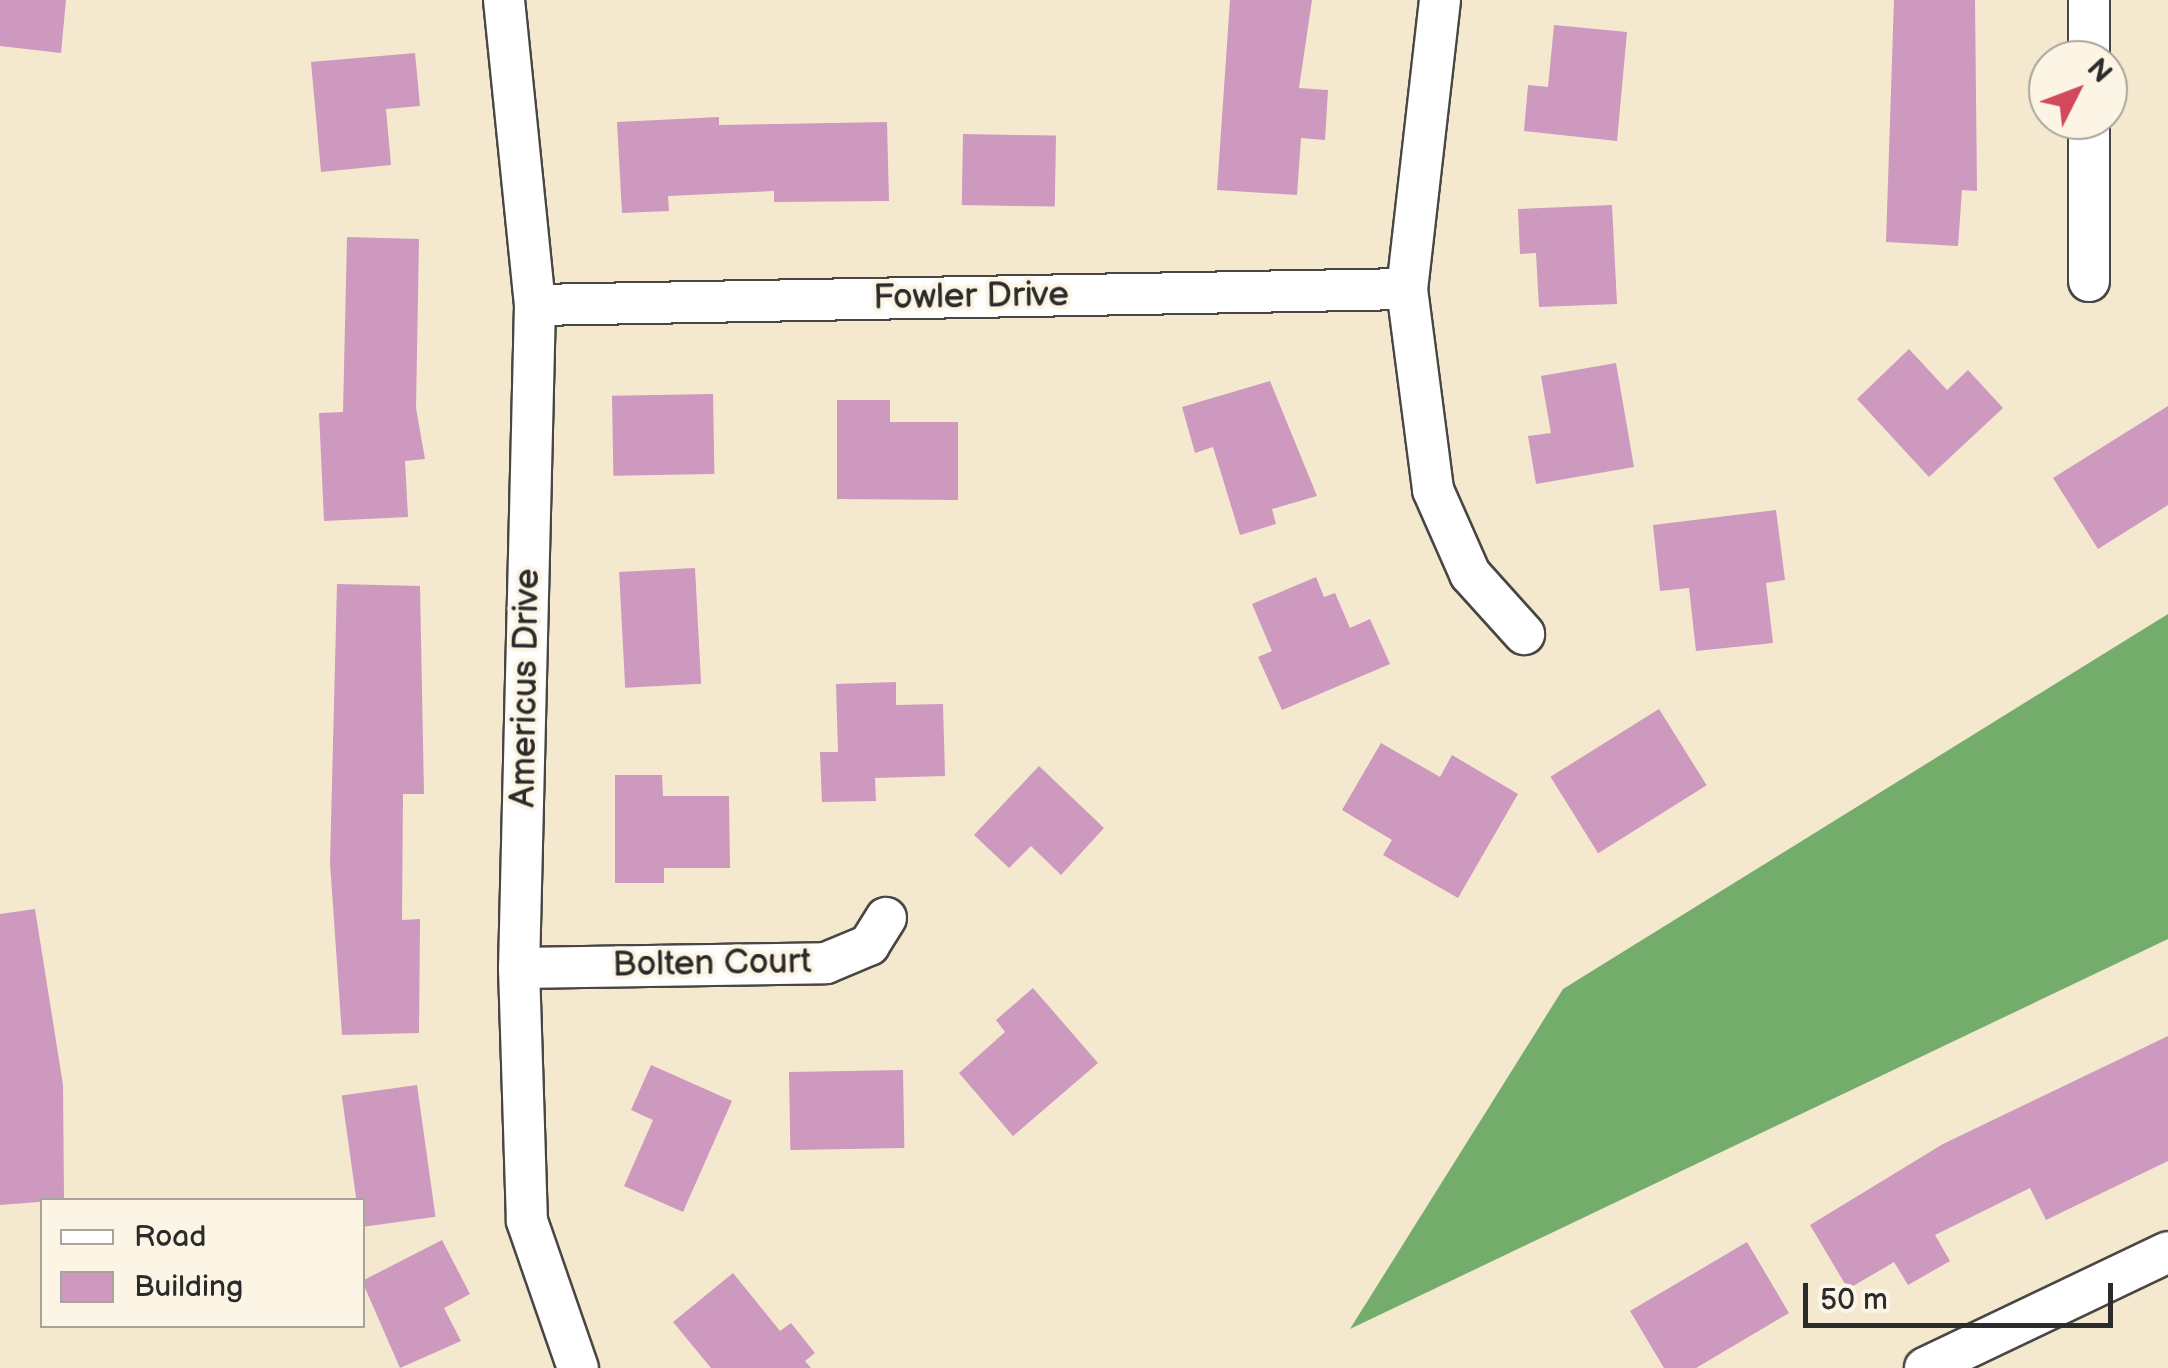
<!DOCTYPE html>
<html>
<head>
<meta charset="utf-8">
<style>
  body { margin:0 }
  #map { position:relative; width:2168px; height:1368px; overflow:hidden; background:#f4e8cf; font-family:"Balsamiq Sans",sans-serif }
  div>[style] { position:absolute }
  .forest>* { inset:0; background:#74ac6b }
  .building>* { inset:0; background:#cd99bf; transform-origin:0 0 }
  .roads { filter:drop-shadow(2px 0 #494744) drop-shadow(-2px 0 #494744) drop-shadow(0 2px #494744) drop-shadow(0 -2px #494744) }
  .street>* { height:40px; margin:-20px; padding:0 20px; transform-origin:20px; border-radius:20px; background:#fff }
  span { translate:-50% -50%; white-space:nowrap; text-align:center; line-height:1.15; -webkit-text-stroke:8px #fcf5e5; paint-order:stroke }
  .street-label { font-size:35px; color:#2b2b2b }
  .legend { position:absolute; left:40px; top:1198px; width:325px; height:130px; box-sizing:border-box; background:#fcf5e5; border:2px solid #a8a49b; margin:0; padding:12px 18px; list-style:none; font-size:30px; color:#2b2b2b }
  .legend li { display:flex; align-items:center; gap:20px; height:50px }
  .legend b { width:50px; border:2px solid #a8a49b }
  .north { position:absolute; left:2028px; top:40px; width:100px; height:100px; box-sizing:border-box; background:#fcf5e5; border:2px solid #a8a49b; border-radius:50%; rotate:48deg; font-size:28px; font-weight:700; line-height:40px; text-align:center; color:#2b2b2b }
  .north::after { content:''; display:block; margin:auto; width:35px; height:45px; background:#d1495b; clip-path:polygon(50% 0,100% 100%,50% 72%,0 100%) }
  .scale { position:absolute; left:1803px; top:1283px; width:310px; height:45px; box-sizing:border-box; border:5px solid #2b2b2b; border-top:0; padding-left:12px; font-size:30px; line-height:35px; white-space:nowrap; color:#2b2b2b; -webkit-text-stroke:8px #fcf5e5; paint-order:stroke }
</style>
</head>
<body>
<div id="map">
  <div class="forest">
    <i style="clip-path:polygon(2168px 614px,2168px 939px,1350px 1329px,1563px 989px)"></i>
  </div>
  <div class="building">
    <i style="clip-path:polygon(0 0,66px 0,61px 53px,0 46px)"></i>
    <i style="clip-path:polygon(1230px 0,1312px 0,1299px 88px,1328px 90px,1325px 140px,1301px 138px,1297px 195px,1217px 190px)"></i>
    <i style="clip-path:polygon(1894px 0,1975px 0,1977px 191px,1962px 190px,1958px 246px,1886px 242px)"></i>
    <i style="clip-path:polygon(1554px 25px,1627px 32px,1617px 141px,1524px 131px,1528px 85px,1548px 87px)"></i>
    <i style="clip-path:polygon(415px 53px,420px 106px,386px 109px,391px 165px,321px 172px,311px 62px)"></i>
    <i style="clip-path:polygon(719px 117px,719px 125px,887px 122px,889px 201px,774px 202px,774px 191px,668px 196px,669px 211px,622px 213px,617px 122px)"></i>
    <i style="left:963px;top:134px;width:93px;height:71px;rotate:1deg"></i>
    <i style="clip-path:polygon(1612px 205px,1617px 304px,1539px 307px,1536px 253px,1520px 254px,1518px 209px)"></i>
    <i style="clip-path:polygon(347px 237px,419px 239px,416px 408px,425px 459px,405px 461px,408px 517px,324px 521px,319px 413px,343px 412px)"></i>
    <i style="clip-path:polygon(1909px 349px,1947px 390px,1968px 370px,2003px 408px,1929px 477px,1857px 399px)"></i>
    <i style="clip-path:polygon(1616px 363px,1634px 467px,1536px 484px,1528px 436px,1551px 433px,1541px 376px)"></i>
    <i style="clip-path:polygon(1270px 381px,1317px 496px,1272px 509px,1276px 524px,1240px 535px,1213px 447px,1195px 453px,1182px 407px)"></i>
    <i style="left:713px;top:394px;width:80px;height:101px;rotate:89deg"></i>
    <i style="clip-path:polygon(837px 400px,890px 400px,890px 422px,958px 422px,958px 500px,837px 499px)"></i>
    <i style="clip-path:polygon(2168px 406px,2168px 505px,2098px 549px,2053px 478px)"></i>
    <i style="clip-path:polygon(1776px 510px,1785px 580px,1766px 583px,1773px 643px,1696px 651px,1689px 588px,1660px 591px,1653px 525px)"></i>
    <i style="left:695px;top:568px;width:116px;height:76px;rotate:87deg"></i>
    <i style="clip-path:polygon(1316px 577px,1324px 597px,1335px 593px,1350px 628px,1370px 619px,1390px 664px,1282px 710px,1258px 657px,1272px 651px,1252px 604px)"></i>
    <i style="clip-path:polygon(337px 584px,420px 586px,424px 794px,403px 794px,402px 920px,420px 919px,419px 1033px,342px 1035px,330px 863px)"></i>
    <i style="clip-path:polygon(896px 682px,896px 705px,943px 704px,945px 776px,875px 778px,876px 801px,822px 802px,820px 752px,838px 752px,836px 684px)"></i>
    <i style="left:1659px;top:709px;width:90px;height:128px;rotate:58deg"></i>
    <i style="clip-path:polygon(1381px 743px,1440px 777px,1452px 755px,1518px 794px,1458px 898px,1383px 855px,1392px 840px,1342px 810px)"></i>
    <i style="clip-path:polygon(1039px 766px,1104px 828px,1061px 875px,1031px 846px,1009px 868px,974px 835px)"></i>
    <i style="clip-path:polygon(615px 775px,662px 775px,663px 796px,729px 796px,730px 868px,664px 868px,664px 883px,615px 883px)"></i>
    <i style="clip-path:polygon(35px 909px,63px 1085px,64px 1200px,0 1205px,0 914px)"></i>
    <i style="clip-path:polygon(1033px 988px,1098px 1063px,1013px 1136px,959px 1073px,1005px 1032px,996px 1020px)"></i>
    <i style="clip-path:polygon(2168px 1036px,2168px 1161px,2046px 1220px,2030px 1188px,1935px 1235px,1950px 1261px,1908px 1285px,1894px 1262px,1848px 1289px,1810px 1225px,1943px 1144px)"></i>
    <i style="clip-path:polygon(651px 1065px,732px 1101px,683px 1212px,624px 1186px,653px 1120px,631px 1110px)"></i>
    <i style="left:903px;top:1070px;width:78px;height:114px;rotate:89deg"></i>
    <i style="left:417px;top:1085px;width:133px;height:76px;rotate:82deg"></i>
    <i style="clip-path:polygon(442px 1240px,470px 1294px,444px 1308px,461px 1341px,400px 1368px,362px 1281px)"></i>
    <i style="clip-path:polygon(1747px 1242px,1789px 1313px,1696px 1368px,1664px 1368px,1630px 1311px)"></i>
    <i style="clip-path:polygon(733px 1273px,780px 1331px,791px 1323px,815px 1353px,805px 1361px,811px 1368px,711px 1368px,673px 1322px)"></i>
  </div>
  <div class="roads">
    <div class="street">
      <i style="left:504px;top:0;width:307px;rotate:84.2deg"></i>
      <i style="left:535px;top:305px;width:663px;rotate:91.38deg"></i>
      <i style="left:519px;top:968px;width:253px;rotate:88.2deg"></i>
      <i style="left:527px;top:1221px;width:156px;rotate:70.9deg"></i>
      <i style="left:1440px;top:0;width:291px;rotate:96.5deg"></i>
      <i style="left:1407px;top:289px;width:203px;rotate:82.6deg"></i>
      <i style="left:1433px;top:490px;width:92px;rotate:66.2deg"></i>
      <i style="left:1470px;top:574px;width:81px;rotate:48deg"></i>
      <i style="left:2089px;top:0;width:60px;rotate:90deg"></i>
      <i style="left:2089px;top:120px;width:161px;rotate:90deg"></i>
      <i style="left:535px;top:305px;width:872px;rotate:-1.05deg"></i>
      <i style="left:519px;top:968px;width:307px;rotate:-0.9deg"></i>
      <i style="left:826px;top:963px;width:47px;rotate:-22.7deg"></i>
      <i style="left:869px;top:945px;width:32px;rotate:-58deg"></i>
      <i style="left:1925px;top:1368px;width:269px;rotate:-25.5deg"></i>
    </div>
  </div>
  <div class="street-label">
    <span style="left:971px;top:297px;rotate:-1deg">Fowler Drive</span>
    <span style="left:526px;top:688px;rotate:-89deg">Americus Drive</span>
    <span style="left:712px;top:964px;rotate:-1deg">Bolten Court</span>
  </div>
  <ul class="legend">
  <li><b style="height:12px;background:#fff"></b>Road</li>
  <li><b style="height:28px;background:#cd99bf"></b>Building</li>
  </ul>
  <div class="north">N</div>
  <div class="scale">50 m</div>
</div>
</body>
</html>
